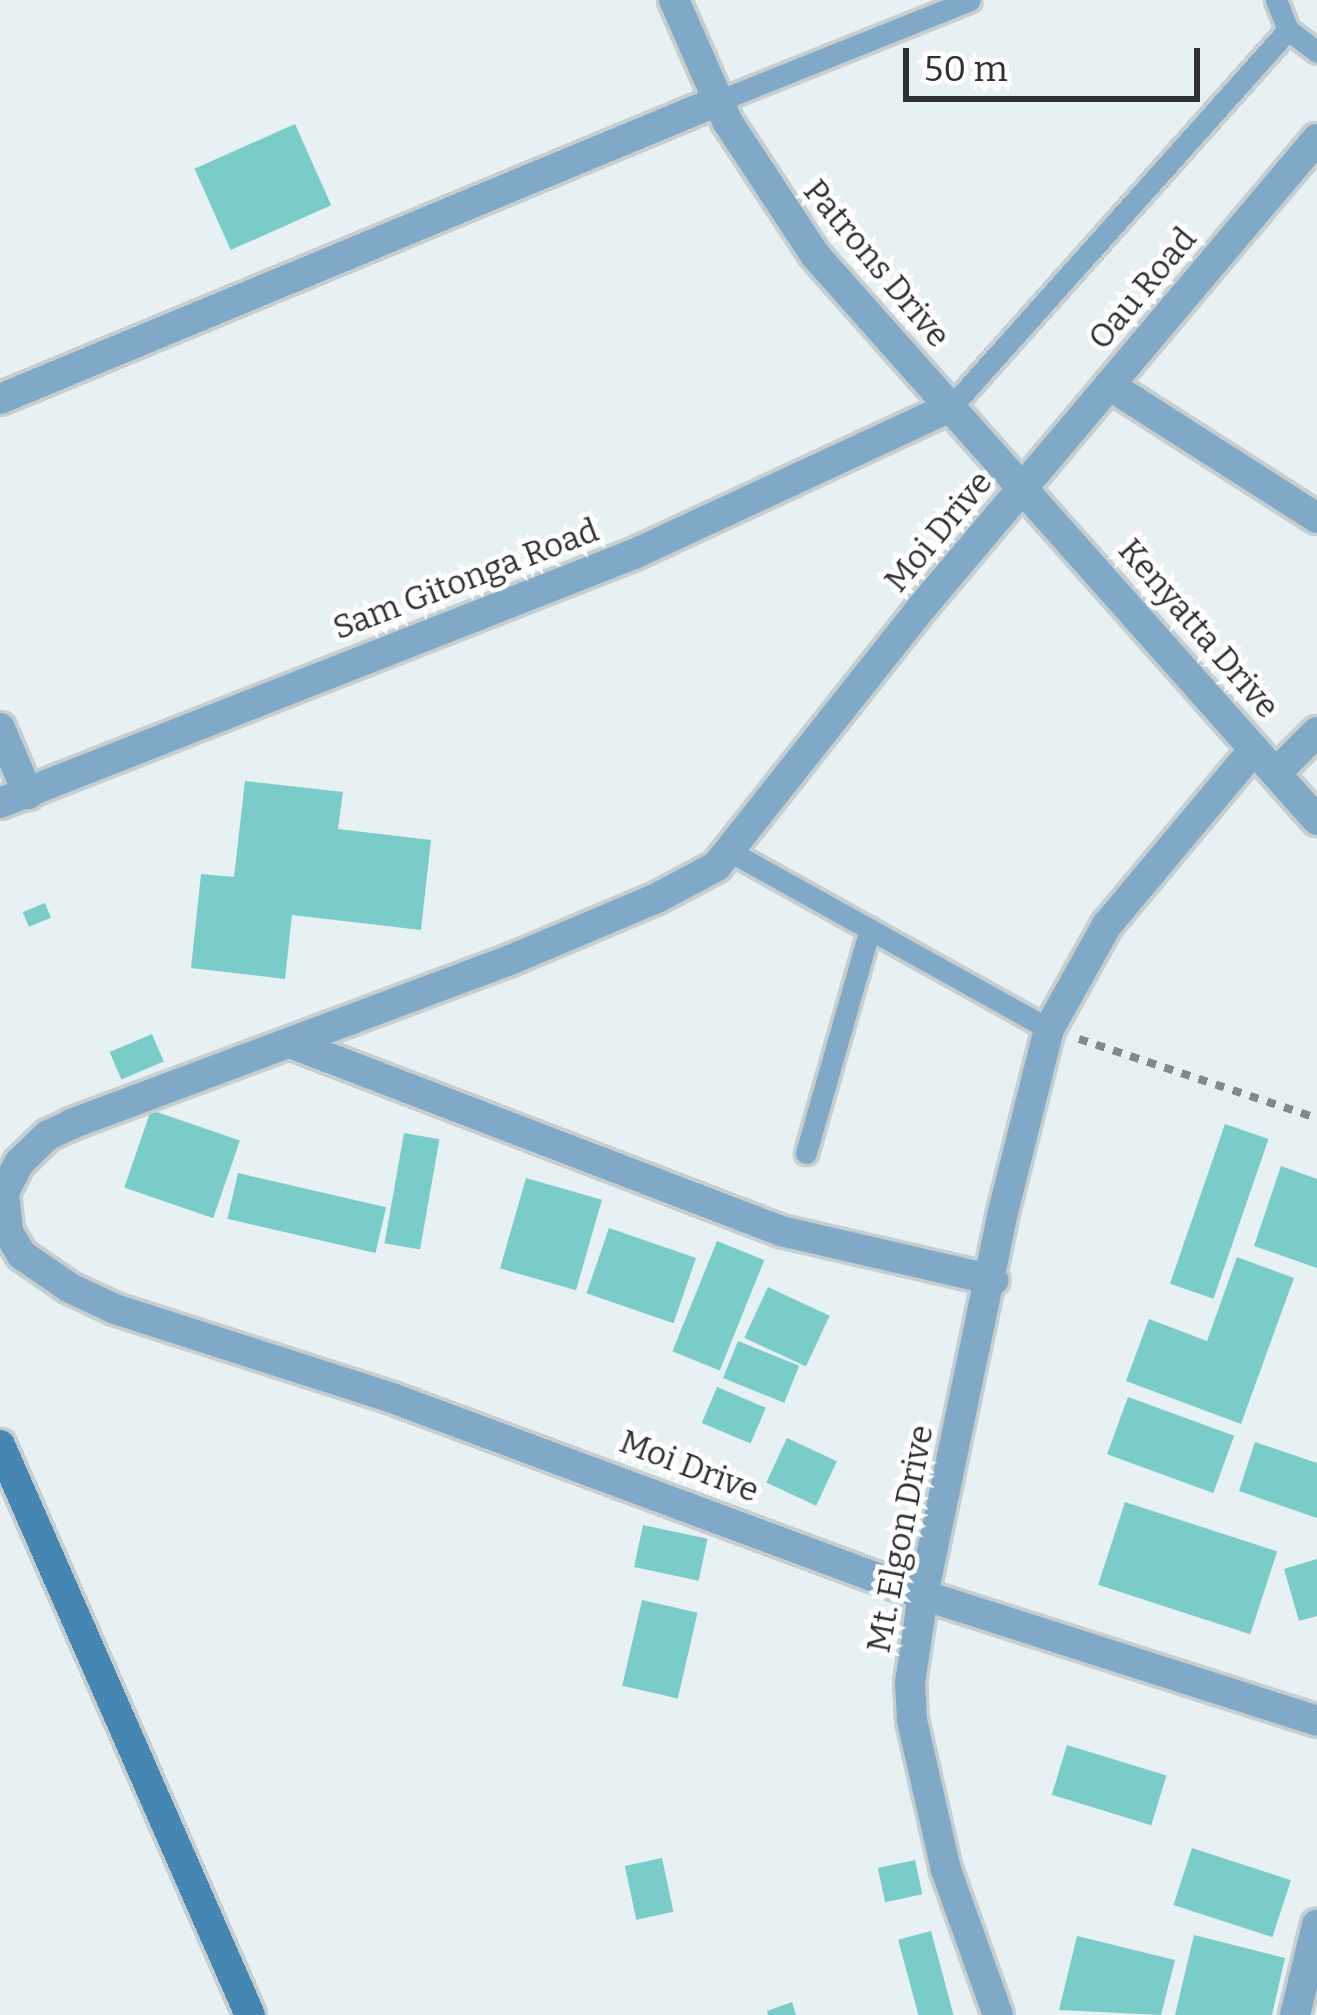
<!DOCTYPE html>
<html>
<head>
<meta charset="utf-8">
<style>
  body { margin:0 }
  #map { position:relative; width:1317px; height:2015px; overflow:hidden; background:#e7f0f2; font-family:Bitter,serif }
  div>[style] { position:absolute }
  .building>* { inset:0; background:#7accc8; transform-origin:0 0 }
  .path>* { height:8px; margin-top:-4px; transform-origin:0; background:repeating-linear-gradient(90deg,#83898b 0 9px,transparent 0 18px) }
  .roads { filter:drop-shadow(3px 0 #c6cecf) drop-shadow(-3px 0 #c6cecf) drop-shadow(0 3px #c6cecf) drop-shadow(0 -3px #c6cecf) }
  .lane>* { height:21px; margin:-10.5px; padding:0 10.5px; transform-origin:10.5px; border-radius:10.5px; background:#7fa9c7 }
  .street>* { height:30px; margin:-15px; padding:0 15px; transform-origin:15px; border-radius:15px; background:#7fa9c7 }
  .secondary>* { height:30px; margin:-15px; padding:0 15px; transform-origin:15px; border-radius:15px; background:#4586b3 }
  span { translate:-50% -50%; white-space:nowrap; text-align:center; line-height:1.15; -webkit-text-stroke:9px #fff; paint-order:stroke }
  .street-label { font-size:33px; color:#2e3132 }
  .scale { position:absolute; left:903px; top:48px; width:297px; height:54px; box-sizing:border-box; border:6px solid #2e3132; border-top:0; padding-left:15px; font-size:36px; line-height:42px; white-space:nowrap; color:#2e3132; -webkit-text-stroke:9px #fff; paint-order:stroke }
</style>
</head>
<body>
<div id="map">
  <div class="building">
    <i style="left:295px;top:124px;width:89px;height:110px;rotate:66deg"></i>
    <i style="clip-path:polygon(245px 781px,343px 792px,338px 829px,431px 840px,421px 930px,292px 915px,285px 979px,191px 968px,201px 874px,234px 877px)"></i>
    <i style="left:45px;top:903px;width:16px;height:24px;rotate:68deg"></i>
    <i style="left:152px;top:1034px;width:30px;height:46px;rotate:67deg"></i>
    <i style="left:151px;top:1110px;width:94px;height:82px;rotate:19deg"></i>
    <i style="left:1225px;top:1124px;width:46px;height:169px;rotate:19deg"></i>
    <i style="left:404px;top:1133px;width:36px;height:112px;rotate:10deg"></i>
    <i style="clip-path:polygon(1281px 1166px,1317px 1179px,1317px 1268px,1254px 1246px)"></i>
    <i style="left:238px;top:1173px;width:152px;height:47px;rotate:13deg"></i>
    <i style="left:526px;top:1178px;width:79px;height:94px;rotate:16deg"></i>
    <i style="left:609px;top:1228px;width:92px;height:69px;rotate:19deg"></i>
    <i style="left:717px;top:1241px;width:51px;height:119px;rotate:22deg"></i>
    <i style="clip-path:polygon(1237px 1257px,1294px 1278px,1241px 1424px,1126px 1381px,1149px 1319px,1207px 1341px)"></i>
    <i style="left:768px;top:1287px;width:68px;height:56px;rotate:25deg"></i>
    <i style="left:738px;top:1341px;width:66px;height:40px;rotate:22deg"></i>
    <i style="left:717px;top:1387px;width:53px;height:39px;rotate:23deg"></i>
    <i style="left:1128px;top:1397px;width:113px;height:61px;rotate:20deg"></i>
    <i style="left:787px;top:1438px;width:55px;height:49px;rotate:25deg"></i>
    <i style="clip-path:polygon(1255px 1442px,1317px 1463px,1317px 1518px,1239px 1491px)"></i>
    <i style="left:1125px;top:1502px;width:160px;height:87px;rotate:18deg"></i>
    <i style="left:643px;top:1525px;width:66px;height:43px;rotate:12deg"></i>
    <i style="clip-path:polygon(1317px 1559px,1317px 1616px,1299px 1621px,1284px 1569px)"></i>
    <i style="left:642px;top:1600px;width:57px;height:88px;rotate:13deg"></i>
    <i style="left:1067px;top:1745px;width:104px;height:52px;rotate:17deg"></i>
    <i style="left:1192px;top:1848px;width:104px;height:60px;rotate:18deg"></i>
    <i style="left:662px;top:1858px;width:55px;height:38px;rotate:78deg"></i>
    <i style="left:915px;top:1860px;width:35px;height:38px;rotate:78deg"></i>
    <i style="left:931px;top:1931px;width:87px;height:34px;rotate:75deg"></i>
    <i style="clip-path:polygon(1194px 1935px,1285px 1958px,1272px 2015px,1175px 2015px)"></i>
    <i style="clip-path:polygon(1077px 1936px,1175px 1960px,1161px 2015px,1059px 2010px)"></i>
    <i style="clip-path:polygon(792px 2002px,796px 2015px,768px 2015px,767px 2011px)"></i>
  </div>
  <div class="path">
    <i style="left:1079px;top:1039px;width:251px;rotate:18.4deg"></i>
  </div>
  <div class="roads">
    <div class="lane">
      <i style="left:1276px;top:0;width:32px;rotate:68deg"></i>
      <i style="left:1288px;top:30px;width:36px;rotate:37deg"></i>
      <i style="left:718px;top:101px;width:271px;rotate:-21.8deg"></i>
      <i style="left:951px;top:407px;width:506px;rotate:-48.21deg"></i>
      <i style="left:731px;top:852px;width:364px;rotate:29.1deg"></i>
      <i style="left:806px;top:1153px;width:233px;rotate:-74.1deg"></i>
    </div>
    <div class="street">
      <i style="left:674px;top:0;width:132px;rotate:66.3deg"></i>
      <i style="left:727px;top:121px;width:160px;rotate:56.7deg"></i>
      <i style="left:815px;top:255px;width:756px;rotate:48.38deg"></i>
      <i style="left:1317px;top:139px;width:612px;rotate:130.16deg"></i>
      <i style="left:922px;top:607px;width:330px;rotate:128.4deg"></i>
      <i style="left:717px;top:866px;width:68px;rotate:151.9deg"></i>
      <i style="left:657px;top:898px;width:160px;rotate:157.1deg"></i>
      <i style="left:510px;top:960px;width:468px;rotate:159.5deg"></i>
      <i style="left:72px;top:1124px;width:26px;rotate:155deg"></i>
      <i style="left:48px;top:1135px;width:40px;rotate:136deg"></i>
      <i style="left:19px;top:1163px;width:34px;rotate:117deg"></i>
      <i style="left:4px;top:1193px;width:39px;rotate:84deg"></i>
      <i style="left:8px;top:1232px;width:27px;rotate:59deg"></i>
      <i style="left:22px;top:1255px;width:58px;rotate:34.5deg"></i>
      <i style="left:70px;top:1288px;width:50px;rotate:25deg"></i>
      <i style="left:115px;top:1309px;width:291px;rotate:17.8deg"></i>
      <i style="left:392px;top:1398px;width:566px;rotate:20.35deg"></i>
      <i style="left:923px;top:1595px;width:414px;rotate:17.7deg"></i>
      <i style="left:1109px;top:385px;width:247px;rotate:32.6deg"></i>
      <i style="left:0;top:399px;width:777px;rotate:-22.54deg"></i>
      <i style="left:0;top:728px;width:72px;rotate:67deg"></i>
      <i style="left:1276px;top:773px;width:58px;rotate:-45deg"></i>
      <i style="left:0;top:803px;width:681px;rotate:-21.44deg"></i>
      <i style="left:634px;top:554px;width:349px;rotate:-24.9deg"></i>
      <i style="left:290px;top:1043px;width:526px;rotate:20.95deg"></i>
      <i style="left:781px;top:1231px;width:218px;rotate:13deg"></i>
      <i style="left:998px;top:2015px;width:154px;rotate:-109.7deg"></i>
      <i style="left:946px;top:1870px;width:154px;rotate:-102.8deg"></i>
      <i style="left:912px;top:1720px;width:37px;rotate:-93deg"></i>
      <i style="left:910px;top:1683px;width:89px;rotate:-81.6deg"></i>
      <i style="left:923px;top:1595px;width:391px;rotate:-78.2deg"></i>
      <i style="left:1003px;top:1212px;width:189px;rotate:-75.9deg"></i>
      <i style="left:1049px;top:1029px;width:119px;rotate:-60.9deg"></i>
      <i style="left:1107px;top:925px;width:229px;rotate:-50.1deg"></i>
      <i style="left:1295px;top:2015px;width:93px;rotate:-76.3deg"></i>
    </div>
    <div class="secondary">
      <i style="left:0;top:1445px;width:622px;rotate:66.32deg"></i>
    </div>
  </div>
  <div class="street-label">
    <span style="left:876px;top:264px;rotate:50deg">Patrons Drive</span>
    <span style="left:1143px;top:289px;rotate:-50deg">Oau Road</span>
    <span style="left:939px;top:532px;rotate:-50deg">Moi Drive</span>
    <span style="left:466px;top:580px;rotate:-21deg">Sam Gitonga Road</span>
    <span style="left:1198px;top:629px;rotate:49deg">Kenyatta Drive</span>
    <span style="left:689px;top:1467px;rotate:21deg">Moi Drive</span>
    <span style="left:901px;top:1539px;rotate:-79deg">Mt. Elgon Drive</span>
  </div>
  <div class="scale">50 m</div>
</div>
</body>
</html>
